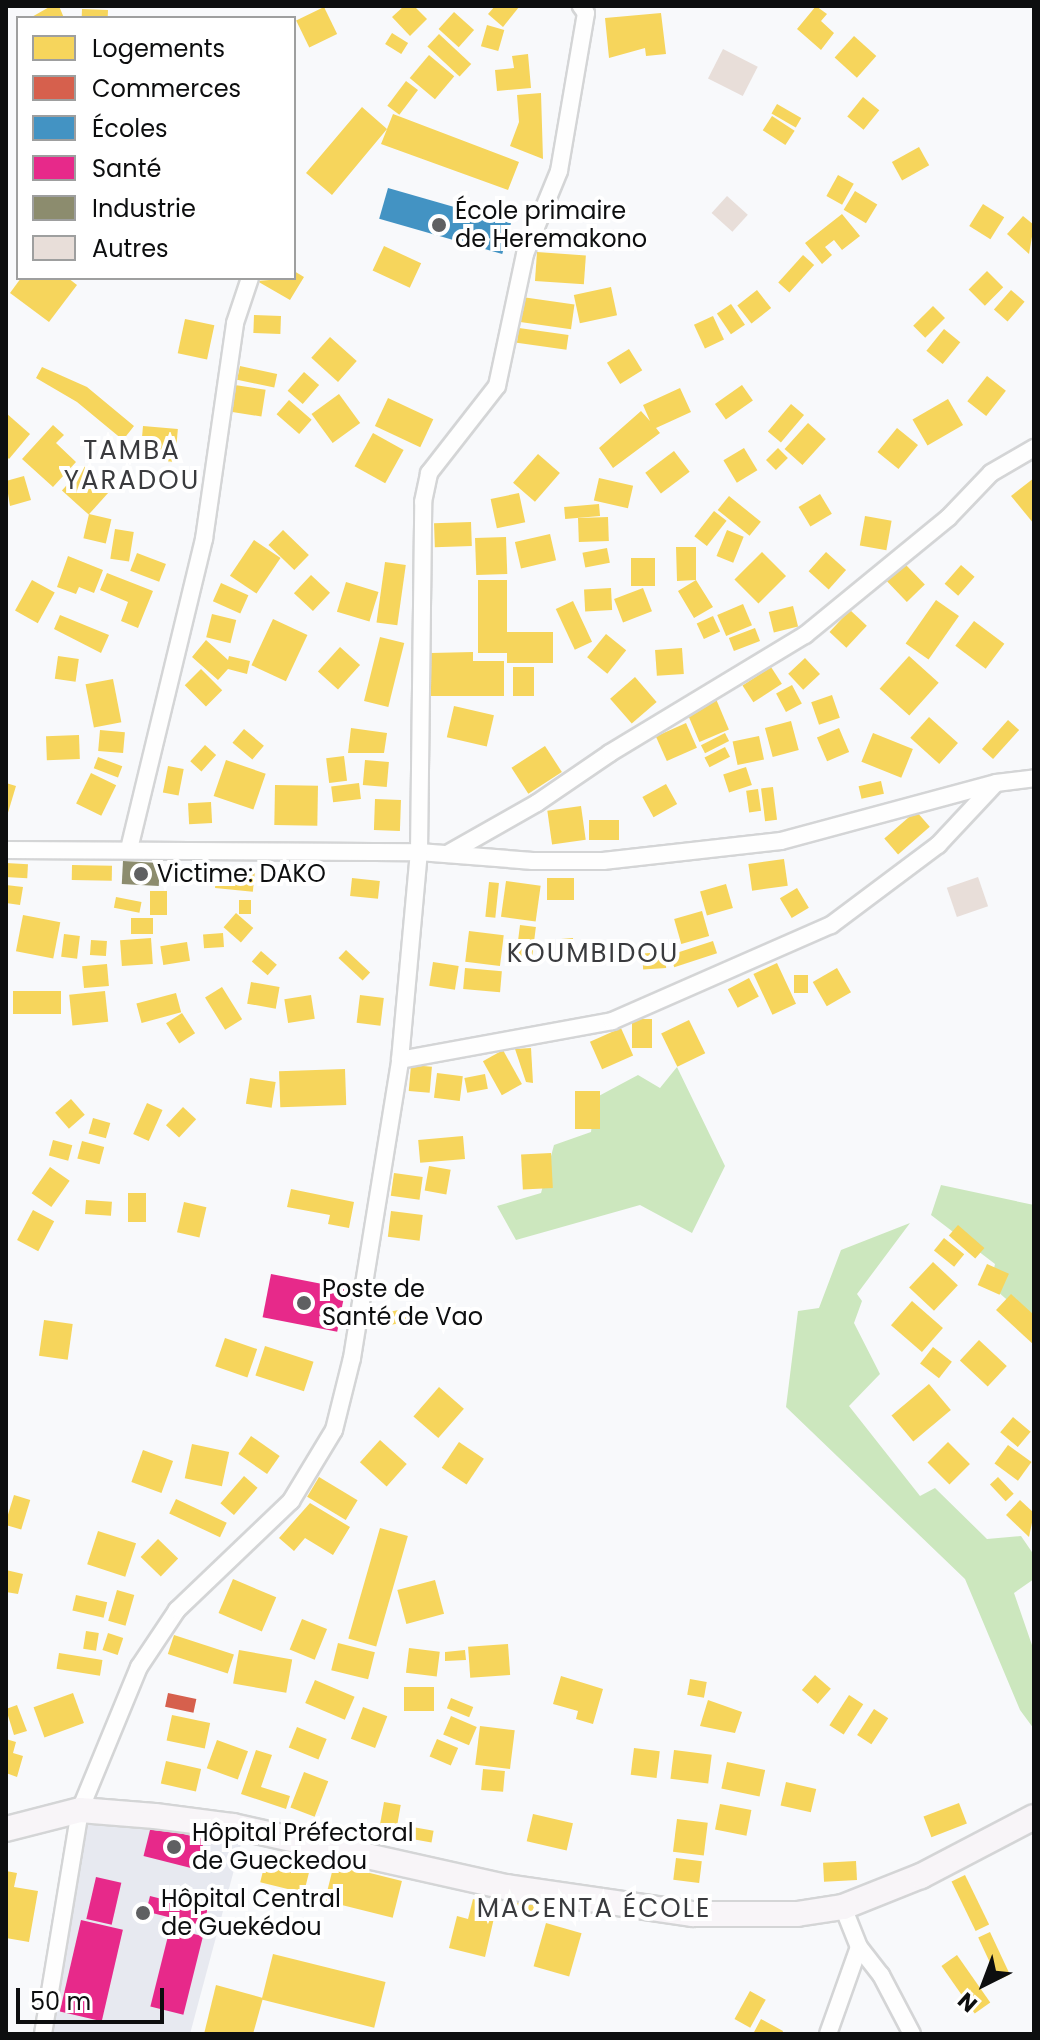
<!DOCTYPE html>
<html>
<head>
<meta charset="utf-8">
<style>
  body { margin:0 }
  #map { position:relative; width:1040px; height:2040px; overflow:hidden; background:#f8f9fb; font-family:Poppins,sans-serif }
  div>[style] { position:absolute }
  .built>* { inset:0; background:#e7e9f0 }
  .green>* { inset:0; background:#cce7be }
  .homes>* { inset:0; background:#f6d55c; transform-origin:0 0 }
  .shops>* { inset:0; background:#d6604d; transform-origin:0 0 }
  .schools>* { inset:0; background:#4393c3; transform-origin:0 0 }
  .health>* { inset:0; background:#e7298a; transform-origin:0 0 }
  .industry>* { inset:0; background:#8c8c6e; transform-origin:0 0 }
  .building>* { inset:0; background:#e8ded9; transform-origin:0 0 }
  .roads { filter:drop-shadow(2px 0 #d4d5d6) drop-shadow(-2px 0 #d4d5d6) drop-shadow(0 2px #d4d5d6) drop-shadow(0 -2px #d4d5d6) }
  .minor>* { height:16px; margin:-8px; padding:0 8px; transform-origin:8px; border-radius:8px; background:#fefefe }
  .primary>* { height:24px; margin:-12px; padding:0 12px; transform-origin:12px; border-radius:12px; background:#f8f5f8 }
  .dots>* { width:22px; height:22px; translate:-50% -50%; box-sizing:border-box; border:4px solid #fff; border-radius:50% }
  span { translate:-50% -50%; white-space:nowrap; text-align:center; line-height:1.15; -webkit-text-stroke:8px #fff; paint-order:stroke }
  .poi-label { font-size:24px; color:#0d0e0f }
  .left { translate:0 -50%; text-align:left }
  .neighbourhood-label { font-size:26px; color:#3a3b3e; letter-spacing:2px }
  .frame { position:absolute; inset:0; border:8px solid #0d0e0f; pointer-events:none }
  .legend { position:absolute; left:16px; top:16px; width:280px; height:264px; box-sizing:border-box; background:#fff; border:2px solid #9e9f9f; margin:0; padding:10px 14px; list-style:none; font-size:24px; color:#0d0e0f }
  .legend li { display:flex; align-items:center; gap:16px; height:40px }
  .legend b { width:40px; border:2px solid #9e9f9f }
  .north { position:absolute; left:944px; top:1944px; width:80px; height:80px; -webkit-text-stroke:6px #fff; paint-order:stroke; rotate:222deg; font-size:22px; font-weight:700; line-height:32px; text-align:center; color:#0d0e0f }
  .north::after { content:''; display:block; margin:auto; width:28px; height:36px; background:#0d0e0f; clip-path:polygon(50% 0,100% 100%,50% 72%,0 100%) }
  .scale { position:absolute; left:16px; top:1988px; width:148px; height:36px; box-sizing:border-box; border:4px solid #0d0e0f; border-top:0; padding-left:10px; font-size:24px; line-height:28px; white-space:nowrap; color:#0d0e0f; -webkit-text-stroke:6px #fff; paint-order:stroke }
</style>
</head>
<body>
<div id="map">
  <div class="built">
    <i style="clip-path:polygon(80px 1810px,245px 1829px,190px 2034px,43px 2034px)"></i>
  </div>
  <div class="green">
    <i style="clip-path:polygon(677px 1067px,725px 1166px,692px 1233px,640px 1205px,516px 1240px,497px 1206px,541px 1193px,554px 1145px,591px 1132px,595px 1098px,638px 1075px,660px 1088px)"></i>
    <i style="clip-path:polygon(941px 1185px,1034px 1205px,1034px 1323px,990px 1285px,995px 1264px,931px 1215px)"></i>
    <i style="clip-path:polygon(910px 1223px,857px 1294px,862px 1301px,854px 1323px,880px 1374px,849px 1406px,920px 1496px,935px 1488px,987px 1539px,1021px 1536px,1034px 1555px,1034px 1579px,1014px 1593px,1034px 1651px,1034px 1729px,1020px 1710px,965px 1579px,786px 1407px,798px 1311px,819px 1308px,841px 1250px)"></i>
  </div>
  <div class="homes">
    <i style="clip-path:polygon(51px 6px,59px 6px,64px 18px,30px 18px)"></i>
    <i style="clip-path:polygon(404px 6px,414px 6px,427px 19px,410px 36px,392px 17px)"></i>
    <i style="clip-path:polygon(495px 6px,517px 6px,519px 7px,503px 27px,488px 14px)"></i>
    <i style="clip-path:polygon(816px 6px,827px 14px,821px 21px,834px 33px,821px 50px,797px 29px)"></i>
    <i style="left:324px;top:7px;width:30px;height:31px;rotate:64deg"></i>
    <i style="left:82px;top:9px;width:26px;height:9px;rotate:2deg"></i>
    <i style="left:454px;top:12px;width:27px;height:23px;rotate:42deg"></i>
    <i style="clip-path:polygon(661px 13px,666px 54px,646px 56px,645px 48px,609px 58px,605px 18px)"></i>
    <i style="left:487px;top:25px;width:18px;height:22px;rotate:16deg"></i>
    <i style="left:392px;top:33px;width:19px;height:13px;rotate:32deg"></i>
    <i style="left:439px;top:34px;width:44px;height:17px;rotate:43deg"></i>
    <i style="left:854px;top:36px;width:30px;height:29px;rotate:42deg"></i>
    <i style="clip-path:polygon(528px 54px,531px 88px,497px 91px,495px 70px,514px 68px,512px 56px)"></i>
    <i style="left:429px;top:55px;width:33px;height:30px;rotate:40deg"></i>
    <i style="left:406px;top:81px;width:15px;height:31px;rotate:37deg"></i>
    <i style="clip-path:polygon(541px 93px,543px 159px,510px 146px,519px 122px,517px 95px)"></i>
    <i style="left:863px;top:97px;width:21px;height:25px;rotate:39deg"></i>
    <i style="left:777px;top:104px;width:28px;height:11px;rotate:30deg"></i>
    <i style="clip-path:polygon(362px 107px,387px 129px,393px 114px,519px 162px,508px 190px,381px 144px,387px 129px,332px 195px,306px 173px)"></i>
    <i style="left:772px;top:116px;width:27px;height:17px;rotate:33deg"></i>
    <i style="left:919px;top:147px;width:21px;height:31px;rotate:61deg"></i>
    <i style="left:838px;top:175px;width:18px;height:24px;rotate:29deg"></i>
    <i style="left:855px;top:191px;width:26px;height:22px;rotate:31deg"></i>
    <i style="left:983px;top:204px;width:25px;height:26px;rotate:32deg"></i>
    <i style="clip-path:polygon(842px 214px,860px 236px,842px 250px,834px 240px,825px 247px,832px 255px,822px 264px,805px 243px)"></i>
    <i style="clip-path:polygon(1023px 216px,1034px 225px,1029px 254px,1007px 234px)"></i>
    <i style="left:384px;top:246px;width:41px;height:27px;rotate:25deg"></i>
    <i style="left:537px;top:252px;width:49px;height:29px;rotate:4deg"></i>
    <i style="left:803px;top:255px;width:15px;height:37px;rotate:42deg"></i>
    <i style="clip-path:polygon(294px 271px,304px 277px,290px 300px,257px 281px,294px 278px)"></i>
    <i style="left:987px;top:271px;width:23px;height:26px;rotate:45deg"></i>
    <i style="clip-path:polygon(21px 278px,68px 278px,77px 285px,49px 322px,10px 293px)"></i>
    <i style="left:611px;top:287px;width:29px;height:38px;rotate:78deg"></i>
    <i style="left:757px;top:290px;width:23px;height:25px;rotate:52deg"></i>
    <i style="left:1011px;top:290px;width:18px;height:26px;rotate:41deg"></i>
    <i style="left:522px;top:297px;width:53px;height:25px;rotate:8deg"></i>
    <i style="left:731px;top:304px;width:25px;height:17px;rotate:56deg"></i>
    <i style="left:933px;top:306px;width:17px;height:28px;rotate:45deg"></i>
    <i style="left:254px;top:315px;width:27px;height:18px;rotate:2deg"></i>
    <i style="left:713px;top:316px;width:26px;height:21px;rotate:65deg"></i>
    <i style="left:185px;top:319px;width:30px;height:35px;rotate:12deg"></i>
    <i style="left:519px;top:328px;width:50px;height:15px;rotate:8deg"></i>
    <i style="left:944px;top:329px;width:21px;height:28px;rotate:39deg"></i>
    <i style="left:330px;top:337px;width:36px;height:28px;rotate:42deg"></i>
    <i style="left:629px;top:349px;width:25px;height:26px;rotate:58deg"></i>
    <i style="left:240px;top:366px;width:38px;height:14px;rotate:12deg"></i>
    <i style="clip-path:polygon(42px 367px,87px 387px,134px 426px,123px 440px,77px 402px,36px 378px)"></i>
    <i style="left:304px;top:372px;width:20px;height:25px;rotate:41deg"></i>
    <i style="left:987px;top:376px;width:24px;height:32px;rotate:38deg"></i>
    <i style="left:235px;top:385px;width:31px;height:27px;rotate:9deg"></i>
    <i style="left:742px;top:385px;width:19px;height:33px;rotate:55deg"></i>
    <i style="clip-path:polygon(680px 388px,691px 412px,656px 428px,660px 433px,613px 468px,599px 448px,641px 411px,650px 421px,643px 405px)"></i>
    <i style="left:339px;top:394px;width:36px;height:34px;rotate:54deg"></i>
    <i style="left:388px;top:398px;width:50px;height:31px;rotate:25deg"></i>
    <i style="left:948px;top:399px;width:30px;height:41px;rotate:60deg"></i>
    <i style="left:289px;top:400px;width:30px;height:19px;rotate:41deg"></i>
    <i style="left:791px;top:404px;width:17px;height:36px;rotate:40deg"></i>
    <i style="clip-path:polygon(6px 413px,30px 434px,9px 459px,6px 456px)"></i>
    <i style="left:808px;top:423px;width:24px;height:35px;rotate:42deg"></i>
    <i style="clip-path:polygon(53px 425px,64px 435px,56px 443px,76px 462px,53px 487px,22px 459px)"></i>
    <i style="left:143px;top:426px;width:35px;height:33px;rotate:5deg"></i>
    <i style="left:897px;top:428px;width:27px;height:31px;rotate:39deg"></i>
    <i style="left:373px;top:433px;width:35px;height:38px;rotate:29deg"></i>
    <i style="left:744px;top:448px;width:26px;height:24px;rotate:59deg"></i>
    <i style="left:778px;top:448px;width:14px;height:17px;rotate:45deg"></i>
    <i style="left:674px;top:451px;width:26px;height:36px;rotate:53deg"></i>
    <i style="left:538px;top:454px;width:29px;height:38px;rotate:41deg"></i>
    <i style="left:84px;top:466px;width:36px;height:33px;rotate:42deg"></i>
    <i style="clip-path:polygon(24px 476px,31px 500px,10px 506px,6px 481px)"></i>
    <i style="left:599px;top:478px;width:35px;height:23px;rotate:13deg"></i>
    <i style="clip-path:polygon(1034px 478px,1034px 524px,1011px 496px)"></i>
    <i style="left:519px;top:493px;width:30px;height:29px;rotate:78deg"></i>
    <i style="left:820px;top:494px;width:23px;height:25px;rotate:59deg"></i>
    <i style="left:729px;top:496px;width:41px;height:18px;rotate:39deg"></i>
    <i style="left:599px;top:504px;width:12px;height:35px;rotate:85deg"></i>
    <i style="left:714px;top:511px;width:16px;height:32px;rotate:38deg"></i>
    <i style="left:89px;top:514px;width:23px;height:25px;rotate:13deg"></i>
    <i style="left:865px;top:516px;width:27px;height:30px;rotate:10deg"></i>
    <i style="left:608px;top:517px;width:24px;height:30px;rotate:88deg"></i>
    <i style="left:471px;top:522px;width:24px;height:37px;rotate:88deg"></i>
    <i style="left:115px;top:529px;width:19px;height:30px;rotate:9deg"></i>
    <i style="left:283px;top:530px;width:36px;height:21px;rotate:44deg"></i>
    <i style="left:727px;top:530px;width:18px;height:28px;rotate:22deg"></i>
    <i style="left:550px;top:534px;width:27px;height:36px;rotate:77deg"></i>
    <i style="left:506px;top:537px;width:37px;height:31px;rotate:88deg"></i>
    <i style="left:254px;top:540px;width:32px;height:43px;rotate:34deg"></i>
    <i style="clip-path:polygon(676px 547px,696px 547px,696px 580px,713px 607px,694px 618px,678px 591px,696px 580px,677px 581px)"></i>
    <i style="left:607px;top:548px;width:15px;height:25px;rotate:79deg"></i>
    <i style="left:762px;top:552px;width:34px;height:39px;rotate:45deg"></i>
    <i style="left:826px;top:552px;width:27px;height:26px;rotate:42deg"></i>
    <i style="left:137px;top:553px;width:31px;height:19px;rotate:21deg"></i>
    <i style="clip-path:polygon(68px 556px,103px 570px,94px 593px,79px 587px,76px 594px,57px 587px)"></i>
    <i style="left:631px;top:558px;width:24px;height:28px"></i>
    <i style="left:385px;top:562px;width:21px;height:61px;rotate:8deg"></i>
    <i style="left:904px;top:563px;width:30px;height:25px;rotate:46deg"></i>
    <i style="left:961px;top:565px;width:18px;height:25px;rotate:41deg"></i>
    <i style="clip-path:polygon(107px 573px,153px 591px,138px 628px,121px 621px,128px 602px,100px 590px)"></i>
    <i style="left:311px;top:575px;width:26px;height:25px;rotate:43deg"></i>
    <i style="left:32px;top:580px;width:26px;height:35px;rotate:29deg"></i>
    <i style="left:478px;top:580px;width:29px;height:73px"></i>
    <i style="left:346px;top:582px;width:34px;height:31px;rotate:17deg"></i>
    <i style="left:221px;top:583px;width:30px;height:20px;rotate:24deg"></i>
    <i style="left:611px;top:588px;width:22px;height:27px;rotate:87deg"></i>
    <i style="left:643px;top:588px;width:25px;height:31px;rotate:69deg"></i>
    <i style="left:936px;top:600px;width:28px;height:53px;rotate:35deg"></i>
    <i style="left:573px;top:601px;width:45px;height:19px;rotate:65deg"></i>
    <i style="left:743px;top:604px;width:23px;height:28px;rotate:67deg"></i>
    <i style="left:793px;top:606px;width:21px;height:25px;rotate:76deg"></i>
    <i style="left:850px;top:610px;width:23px;height:30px;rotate:43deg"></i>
    <i style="left:212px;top:614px;width:25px;height:24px;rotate:14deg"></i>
    <i style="clip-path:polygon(60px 615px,109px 635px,101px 653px,54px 629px)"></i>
    <i style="left:713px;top:616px;width:17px;height:18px;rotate:65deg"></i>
    <i style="left:273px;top:619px;width:38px;height:51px;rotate:25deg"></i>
    <i style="left:974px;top:621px;width:38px;height:31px;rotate:37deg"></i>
    <i style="left:755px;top:628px;width:14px;height:28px;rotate:69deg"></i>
    <i style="left:507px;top:632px;width:46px;height:31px"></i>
    <i style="left:606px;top:634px;width:26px;height:30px;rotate:39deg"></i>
    <i style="left:380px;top:637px;width:25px;height:66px;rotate:14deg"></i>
    <i style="clip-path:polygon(206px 640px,228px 660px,229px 656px,250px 661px,247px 674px,228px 669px,218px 680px,192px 657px)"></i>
    <i style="left:340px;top:647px;width:27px;height:33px;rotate:42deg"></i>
    <i style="left:682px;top:648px;width:26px;height:27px;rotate:86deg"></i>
    <i style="clip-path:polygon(473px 652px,473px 661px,504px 661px,504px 696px,426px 696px,426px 661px,431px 661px,431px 653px)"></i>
    <i style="left:58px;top:656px;width:21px;height:23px;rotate:8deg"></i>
    <i style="left:909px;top:656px;width:40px;height:44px;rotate:42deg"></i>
    <i style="left:805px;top:658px;width:22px;height:23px;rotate:47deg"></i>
    <i style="left:513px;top:667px;width:21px;height:29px"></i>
    <i style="left:771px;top:667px;width:20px;height:34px;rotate:57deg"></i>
    <i style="left:201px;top:669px;width:30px;height:23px;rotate:45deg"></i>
    <i style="left:635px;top:677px;width:33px;height:33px;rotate:49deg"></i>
    <i style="left:113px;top:679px;width:44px;height:28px;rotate:79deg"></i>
    <i style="left:792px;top:685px;width:21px;height:18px;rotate:62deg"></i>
    <i style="left:832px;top:695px;width:24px;height:22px;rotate:71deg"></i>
    <i style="left:716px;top:699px;width:33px;height:32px;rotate:67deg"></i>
    <i style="left:454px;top:706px;width:41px;height:32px;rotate:13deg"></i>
    <i style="left:929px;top:717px;width:39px;height:28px;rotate:42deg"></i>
    <i style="left:1008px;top:720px;width:15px;height:39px;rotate:42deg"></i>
    <i style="left:791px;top:721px;width:30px;height:27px;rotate:75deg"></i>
    <i style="left:686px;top:723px;width:27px;height:33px;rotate:66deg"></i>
    <i style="clip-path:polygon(351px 728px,387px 733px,384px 753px,348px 753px)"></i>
    <i style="left:839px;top:728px;width:26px;height:24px;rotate:67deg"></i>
    <i style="left:244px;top:729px;width:26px;height:18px;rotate:40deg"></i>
    <i style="left:100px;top:730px;width:25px;height:21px;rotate:5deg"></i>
    <i style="left:725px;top:733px;width:9px;height:27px;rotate:63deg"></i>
    <i style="left:873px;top:733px;width:43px;height:31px;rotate:22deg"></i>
    <i style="left:79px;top:735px;width:24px;height:33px;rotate:88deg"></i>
    <i style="left:759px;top:736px;width:24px;height:27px;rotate:78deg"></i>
    <i style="left:205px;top:745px;width:15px;height:22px;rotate:42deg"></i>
    <i style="left:545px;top:746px;width:31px;height:40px;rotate:57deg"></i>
    <i style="left:725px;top:747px;width:11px;height:23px;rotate:63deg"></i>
    <i style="left:344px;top:756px;width:25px;height:18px;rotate:83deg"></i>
    <i style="left:98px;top:757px;width:26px;height:12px;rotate:21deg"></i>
    <i style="left:226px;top:760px;width:42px;height:38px;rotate:19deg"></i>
    <i style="left:365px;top:760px;width:24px;height:25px;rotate:5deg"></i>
    <i style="left:168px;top:766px;width:16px;height:27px;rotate:11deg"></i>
    <i style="left:746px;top:767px;width:19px;height:24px;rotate:72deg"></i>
    <i style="left:91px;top:773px;width:28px;height:34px;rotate:26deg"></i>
    <i style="left:881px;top:781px;width:13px;height:23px;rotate:77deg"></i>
    <i style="clip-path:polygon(6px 783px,16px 786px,7px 816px,6px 816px)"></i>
    <i style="left:359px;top:783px;width:16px;height:28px;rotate:83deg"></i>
    <i style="left:666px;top:784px;width:23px;height:27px;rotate:61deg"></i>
    <i style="left:275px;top:785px;width:43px;height:40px;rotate:1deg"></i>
    <i style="left:773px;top:787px;width:33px;height:12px;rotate:83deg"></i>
    <i style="left:758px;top:789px;width:22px;height:12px;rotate:82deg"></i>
    <i style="left:375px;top:799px;width:26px;height:31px;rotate:2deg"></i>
    <i style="left:211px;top:802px;width:21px;height:23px;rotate:87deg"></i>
    <i style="left:581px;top:806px;width:34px;height:34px;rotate:82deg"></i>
    <i style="left:916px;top:811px;width:21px;height:42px;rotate:49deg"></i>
    <i style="left:589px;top:820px;width:30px;height:20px"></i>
    <i style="left:784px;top:859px;width:27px;height:36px;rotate:82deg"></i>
    <i style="left:6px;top:863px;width:22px;height:14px;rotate:3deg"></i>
    <i style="left:72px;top:865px;width:40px;height:15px;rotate:1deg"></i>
    <i style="left:217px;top:869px;width:38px;height:19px;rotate:6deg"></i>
    <i style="left:352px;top:878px;width:28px;height:18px;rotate:6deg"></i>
    <i style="left:547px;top:878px;width:27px;height:22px"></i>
    <i style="left:506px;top:881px;width:35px;height:36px;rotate:8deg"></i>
    <i style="left:489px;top:882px;width:10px;height:35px;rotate:6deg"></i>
    <i style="left:726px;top:884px;width:25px;height:27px;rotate:74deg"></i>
    <i style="clip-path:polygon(6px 885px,23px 887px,20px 905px,6px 903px)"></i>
    <i style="left:797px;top:888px;width:23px;height:20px;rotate:59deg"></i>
    <i style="left:150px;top:891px;width:17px;height:24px"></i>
    <i style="left:116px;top:897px;width:26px;height:11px;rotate:11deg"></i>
    <i style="left:239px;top:900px;width:12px;height:14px"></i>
    <i style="left:702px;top:911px;width:26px;height:29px;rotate:74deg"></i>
    <i style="left:236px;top:913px;width:23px;height:19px;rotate:41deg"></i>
    <i style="left:23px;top:915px;width:38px;height:37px;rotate:11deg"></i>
    <i style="left:131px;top:918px;width:22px;height:16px"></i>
    <i style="left:520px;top:925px;width:16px;height:32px;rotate:7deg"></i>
    <i style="left:469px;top:931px;width:35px;height:31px;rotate:7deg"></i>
    <i style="left:223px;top:933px;width:14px;height:20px;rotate:86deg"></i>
    <i style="left:64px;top:934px;width:16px;height:23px;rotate:7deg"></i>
    <i style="left:151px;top:938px;width:26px;height:31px;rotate:86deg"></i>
    <i style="left:573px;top:938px;width:21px;height:15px;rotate:85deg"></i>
    <i style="left:91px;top:940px;width:16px;height:15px;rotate:4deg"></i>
    <i style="left:713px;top:941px;width:13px;height:45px;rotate:72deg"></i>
    <i style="left:187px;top:942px;width:19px;height:27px;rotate:81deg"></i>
    <i style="left:346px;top:950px;width:33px;height:11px;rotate:43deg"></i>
    <i style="left:261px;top:951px;width:21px;height:14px;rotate:41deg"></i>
    <i style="left:665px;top:952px;width:16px;height:23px;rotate:86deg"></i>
    <i style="left:433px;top:962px;width:26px;height:24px;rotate:9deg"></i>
    <i style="left:777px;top:963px;width:45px;height:26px;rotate:65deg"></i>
    <i style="left:107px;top:964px;width:22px;height:25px;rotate:85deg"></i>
    <i style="left:465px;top:968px;width:37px;height:21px;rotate:5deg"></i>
    <i style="left:837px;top:968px;width:28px;height:28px;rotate:60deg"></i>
    <i style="left:794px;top:975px;width:14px;height:18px"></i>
    <i style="left:749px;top:978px;width:21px;height:24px;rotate:62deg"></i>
    <i style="left:251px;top:982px;width:29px;height:22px;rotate:10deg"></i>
    <i style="left:222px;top:987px;width:38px;height:20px;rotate:58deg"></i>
    <i style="left:13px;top:991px;width:48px;height:23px"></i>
    <i style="left:105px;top:991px;width:31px;height:36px;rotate:84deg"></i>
    <i style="left:176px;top:993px;width:20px;height:41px;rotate:75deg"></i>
    <i style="left:311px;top:995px;width:24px;height:27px;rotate:81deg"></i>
    <i style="left:360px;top:995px;width:24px;height:28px;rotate:7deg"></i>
    <i style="left:182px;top:1013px;width:24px;height:19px;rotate:57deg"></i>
    <i style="left:632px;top:1019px;width:20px;height:29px"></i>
    <i style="left:689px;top:1020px;width:37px;height:31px;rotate:64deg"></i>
    <i style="left:621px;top:1028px;width:30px;height:34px;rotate:66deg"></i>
    <i style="clip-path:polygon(531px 1048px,533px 1083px,526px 1082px,515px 1049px)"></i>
    <i style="left:503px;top:1050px;width:39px;height:23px;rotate:61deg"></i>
    <i style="left:411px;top:1065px;width:21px;height:26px;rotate:5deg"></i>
    <i style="left:345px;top:1069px;width:36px;height:66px;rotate:88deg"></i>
    <i style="left:437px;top:1073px;width:26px;height:25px;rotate:7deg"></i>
    <i style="left:485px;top:1074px;width:15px;height:21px;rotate:79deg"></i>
    <i style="left:250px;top:1078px;width:26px;height:26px;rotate:9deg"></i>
    <i style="left:575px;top:1091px;width:25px;height:38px"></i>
    <i style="left:71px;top:1099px;width:21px;height:21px;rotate:49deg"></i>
    <i style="left:147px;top:1103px;width:17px;height:34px;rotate:24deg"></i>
    <i style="left:183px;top:1107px;width:18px;height:25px;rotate:43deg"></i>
    <i style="left:93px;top:1118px;width:18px;height:16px;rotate:16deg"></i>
    <i style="left:463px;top:1136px;width:23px;height:45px;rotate:85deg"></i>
    <i style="left:53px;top:1140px;width:20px;height:16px;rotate:15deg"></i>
    <i style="left:82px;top:1141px;width:23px;height:18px;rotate:15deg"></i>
    <i style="left:551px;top:1153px;width:35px;height:30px;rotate:87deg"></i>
    <i style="left:429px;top:1166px;width:22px;height:25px;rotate:10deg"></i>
    <i style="left:50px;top:1167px;width:24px;height:32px;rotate:35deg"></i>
    <i style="left:394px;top:1173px;width:29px;height:23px;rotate:8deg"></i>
    <i style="clip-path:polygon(291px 1189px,354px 1202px,349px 1228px,328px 1224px,330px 1215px,287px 1207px)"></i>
    <i style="left:146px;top:1193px;width:29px;height:18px;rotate:90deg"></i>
    <i style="left:86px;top:1200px;width:26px;height:14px;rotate:4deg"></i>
    <i style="left:184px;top:1202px;width:23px;height:31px;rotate:13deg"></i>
    <i style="left:33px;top:1210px;width:24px;height:34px;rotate:28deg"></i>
    <i style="left:391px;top:1211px;width:32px;height:26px;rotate:7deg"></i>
    <i style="left:958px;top:1225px;width:35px;height:14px;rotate:41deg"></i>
    <i style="left:944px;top:1238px;width:26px;height:16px;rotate:39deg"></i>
    <i style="left:933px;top:1262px;width:34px;height:35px;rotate:43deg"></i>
    <i style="left:987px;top:1264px;width:24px;height:23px;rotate:24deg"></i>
    <i style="clip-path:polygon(1011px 1294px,1034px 1315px,1034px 1345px,996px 1310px)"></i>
    <i style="left:912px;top:1301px;width:41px;height:32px;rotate:41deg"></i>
    <i style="left:411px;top:1307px;width:13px;height:33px;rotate:77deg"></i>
    <i style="left:44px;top:1320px;width:29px;height:36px;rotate:8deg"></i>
    <i style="left:225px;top:1338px;width:34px;height:30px;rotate:19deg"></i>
    <i style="left:979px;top:1340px;width:38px;height:28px;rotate:43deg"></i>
    <i style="left:265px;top:1346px;width:51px;height:31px;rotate:18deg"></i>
    <i style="left:933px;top:1347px;width:24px;height:21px;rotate:38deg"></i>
    <i style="left:929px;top:1384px;width:34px;height:49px;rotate:50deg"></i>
    <i style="left:439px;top:1387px;width:33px;height:39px;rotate:41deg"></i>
    <i style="left:1013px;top:1417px;width:23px;height:20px;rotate:40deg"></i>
    <i style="left:251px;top:1436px;width:35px;height:22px;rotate:35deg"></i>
    <i style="left:380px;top:1440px;width:36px;height:30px;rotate:42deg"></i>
    <i style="left:459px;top:1442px;width:30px;height:31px;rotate:34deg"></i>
    <i style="left:948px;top:1442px;width:31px;height:29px;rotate:45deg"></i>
    <i style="left:192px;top:1444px;width:38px;height:35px;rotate:12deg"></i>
    <i style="left:1008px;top:1445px;width:29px;height:23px;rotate:36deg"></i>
    <i style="left:143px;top:1450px;width:32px;height:34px;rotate:20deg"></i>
    <i style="left:244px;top:1476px;width:18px;height:36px;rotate:41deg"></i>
    <i style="left:319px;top:1477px;width:45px;height:23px;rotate:31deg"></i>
    <i style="left:998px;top:1477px;width:23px;height:11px;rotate:47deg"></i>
    <i style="left:14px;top:1495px;width:17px;height:31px;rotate:17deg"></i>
    <i style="left:176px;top:1499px;width:56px;height:16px;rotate:25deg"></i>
    <i style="clip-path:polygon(1020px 1500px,1034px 1513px,1029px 1537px,1006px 1515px)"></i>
    <i style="clip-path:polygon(310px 1503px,350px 1527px,333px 1555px,305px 1538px,294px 1551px,279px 1538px)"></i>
    <i style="left:380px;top:1528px;width:29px;height:115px;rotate:16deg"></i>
    <i style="left:98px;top:1531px;width:40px;height:35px;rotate:18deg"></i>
    <i style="left:158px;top:1539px;width:28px;height:25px;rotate:44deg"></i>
    <i style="clip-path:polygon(6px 1570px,23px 1574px,18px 1594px,6px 1592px)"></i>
    <i style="left:233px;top:1579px;width:47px;height:37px;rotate:23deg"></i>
    <i style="left:435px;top:1580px;width:35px;height:39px;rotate:75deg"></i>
    <i style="left:117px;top:1590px;width:18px;height:32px;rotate:16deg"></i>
    <i style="left:76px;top:1595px;width:32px;height:16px;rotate:13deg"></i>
    <i style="left:302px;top:1619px;width:27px;height:33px;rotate:22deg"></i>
    <i style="left:86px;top:1631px;width:13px;height:18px;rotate:9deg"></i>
    <i style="left:108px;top:1633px;width:16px;height:18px;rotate:18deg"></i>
    <i style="left:174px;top:1635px;width:63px;height:20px;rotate:18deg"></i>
    <i style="left:338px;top:1643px;width:38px;height:28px;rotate:14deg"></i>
    <i style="left:508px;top:1644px;width:31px;height:40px;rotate:86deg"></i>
    <i style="left:409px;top:1648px;width:31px;height:25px;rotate:7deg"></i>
    <i style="left:239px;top:1650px;width:54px;height:34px;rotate:10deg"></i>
    <i style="clip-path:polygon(465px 1650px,466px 1660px,445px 1661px,445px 1652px)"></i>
    <i style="left:59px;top:1653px;width:44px;height:16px;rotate:9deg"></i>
    <i style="left:815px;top:1675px;width:21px;height:20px;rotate:41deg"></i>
    <i style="clip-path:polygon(561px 1676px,603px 1689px,593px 1724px,576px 1719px,578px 1711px,553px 1704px)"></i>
    <i style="left:690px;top:1679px;width:17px;height:16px;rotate:10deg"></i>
    <i style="left:315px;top:1680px;width:43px;height:25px;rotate:23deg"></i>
    <i style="left:404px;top:1687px;width:30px;height:24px"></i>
    <i style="left:73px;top:1693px;width:32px;height:42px;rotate:70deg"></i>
    <i style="left:849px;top:1695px;width:17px;height:36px;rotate:33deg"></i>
    <i style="left:451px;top:1698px;width:24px;height:11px;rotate:22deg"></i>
    <i style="clip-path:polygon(708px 1700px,742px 1712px,735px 1733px,700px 1726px)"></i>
    <i style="clip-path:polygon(17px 1705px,27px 1731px,14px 1735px,6px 1709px)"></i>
    <i style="left:363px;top:1707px;width:26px;height:34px;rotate:21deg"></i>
    <i style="left:874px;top:1709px;width:17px;height:31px;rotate:33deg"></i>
    <i style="left:172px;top:1715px;width:39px;height:26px;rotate:12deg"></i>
    <i style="left:451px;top:1716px;width:28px;height:20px;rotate:23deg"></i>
    <i style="left:480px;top:1726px;width:35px;height:39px;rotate:7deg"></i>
    <i style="left:297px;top:1727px;width:32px;height:22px;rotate:22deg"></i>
    <i style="clip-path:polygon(6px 1739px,16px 1742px,13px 1753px,23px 1756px,17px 1777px,6px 1773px)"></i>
    <i style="left:437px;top:1739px;width:23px;height:19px;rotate:23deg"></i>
    <i style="left:217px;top:1740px;width:33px;height:30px;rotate:20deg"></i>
    <i style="left:634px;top:1748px;width:26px;height:27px;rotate:7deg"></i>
    <i style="clip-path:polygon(256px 1750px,272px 1755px,261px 1787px,290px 1796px,286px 1809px,241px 1794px)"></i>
    <i style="left:674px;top:1750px;width:38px;height:29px;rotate:7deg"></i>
    <i style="left:166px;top:1761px;width:36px;height:23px;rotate:13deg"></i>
    <i style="left:727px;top:1762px;width:39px;height:27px;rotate:12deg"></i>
    <i style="left:483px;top:1769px;width:22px;height:21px;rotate:5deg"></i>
    <i style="left:304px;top:1772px;width:26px;height:38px;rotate:21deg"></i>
    <i style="left:786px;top:1782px;width:31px;height:24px;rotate:13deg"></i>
    <i style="left:384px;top:1802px;width:17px;height:27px;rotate:10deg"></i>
    <i style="left:959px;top:1803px;width:22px;height:38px;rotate:69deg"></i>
    <i style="left:720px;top:1804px;width:32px;height:26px;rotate:11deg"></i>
    <i style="left:533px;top:1814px;width:41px;height:28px;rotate:13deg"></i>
    <i style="left:677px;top:1819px;width:31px;height:33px;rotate:7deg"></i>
    <i style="left:407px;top:1826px;width:27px;height:12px;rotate:10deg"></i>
    <i style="left:267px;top:1855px;width:45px;height:28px;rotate:14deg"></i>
    <i style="left:676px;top:1858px;width:26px;height:22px;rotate:7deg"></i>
    <i style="left:856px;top:1861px;width:19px;height:33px;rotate:87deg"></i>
    <i style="left:334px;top:1864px;width:70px;height:38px;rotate:14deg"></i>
    <i style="clip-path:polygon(6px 1871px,17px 1873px,14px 1887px,38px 1891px,29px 1942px,6px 1938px)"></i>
    <i style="left:965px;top:1875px;width:55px;height:15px;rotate:64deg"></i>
    <i style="left:505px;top:1897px;width:35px;height:10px;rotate:13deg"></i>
    <i style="clip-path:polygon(473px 1899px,497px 1905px,485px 1957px,449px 1948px,457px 1916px,468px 1919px)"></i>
    <i style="left:546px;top:1923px;width:37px;height:45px;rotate:16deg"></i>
    <i style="left:990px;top:1932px;width:47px;height:13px;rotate:65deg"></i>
    <i style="left:273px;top:1954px;width:116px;height:47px;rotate:14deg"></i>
    <i style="left:957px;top:1955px;width:58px;height:19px;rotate:55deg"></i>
    <i style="clip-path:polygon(216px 1985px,263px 1998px,253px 2034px,204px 2034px)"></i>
    <i style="left:750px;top:1991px;width:18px;height:32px;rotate:29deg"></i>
    <i style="clip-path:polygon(761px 2019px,783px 2031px,782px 2034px,753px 2034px)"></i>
  </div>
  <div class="shops">
    <i style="left:168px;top:1693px;width:29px;height:14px;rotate:12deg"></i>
  </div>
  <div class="schools">
    <i style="left:388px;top:188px;width:128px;height:32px;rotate:16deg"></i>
  </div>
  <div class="health">
    <i style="left:271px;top:1274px;width:76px;height:44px;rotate:11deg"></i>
    <i style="left:151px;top:1826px;width:55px;height:31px;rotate:14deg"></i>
    <i style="left:96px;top:1877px;width:26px;height:43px;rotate:13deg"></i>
    <i style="left:150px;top:1896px;width:59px;height:16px;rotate:14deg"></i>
    <i style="left:81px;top:1920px;width:43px;height:94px;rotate:13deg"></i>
    <i style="left:170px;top:1928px;width:34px;height:81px;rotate:14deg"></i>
  </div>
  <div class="industry">
    <i style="left:123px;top:861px;width:37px;height:23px;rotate:3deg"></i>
  </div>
  <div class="building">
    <i style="left:723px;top:49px;width:39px;height:33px;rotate:27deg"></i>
    <i style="left:727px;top:196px;width:28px;height:23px;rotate:42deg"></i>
    <i style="left:978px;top:877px;width:31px;height:33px;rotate:71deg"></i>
  </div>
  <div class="roads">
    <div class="minor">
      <i style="left:129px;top:849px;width:319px;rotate:-76.4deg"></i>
      <i style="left:204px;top:539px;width:218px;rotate:-81.8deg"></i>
      <i style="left:235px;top:323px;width:47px;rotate:-71.6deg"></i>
      <i style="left:6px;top:850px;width:413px;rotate:0.3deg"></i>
      <i style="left:419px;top:852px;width:114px;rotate:4.5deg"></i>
      <i style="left:533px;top:861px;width:70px"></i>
      <i style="left:603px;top:861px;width:179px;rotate:-6.4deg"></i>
      <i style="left:781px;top:841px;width:223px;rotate:-15.1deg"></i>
      <i style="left:996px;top:783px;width:38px;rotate:-7deg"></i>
      <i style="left:449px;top:853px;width:101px;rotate:-29.6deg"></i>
      <i style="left:537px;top:803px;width:88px;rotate:-34.4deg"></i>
      <i style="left:610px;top:753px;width:228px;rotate:-31.2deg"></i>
      <i style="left:805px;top:635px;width:185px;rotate:-39.3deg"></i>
      <i style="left:948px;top:518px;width:62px;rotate:-46.3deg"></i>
      <i style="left:991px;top:473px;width:50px;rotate:-30.2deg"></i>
      <i style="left:400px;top:1060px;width:216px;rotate:-10.4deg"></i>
      <i style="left:612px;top:1021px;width:239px;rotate:-23.7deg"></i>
      <i style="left:831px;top:925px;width:134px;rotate:-36.8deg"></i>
      <i style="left:938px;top:845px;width:83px;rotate:-46.9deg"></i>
      <i style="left:859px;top:1947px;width:36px;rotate:52deg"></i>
      <i style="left:881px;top:1975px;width:67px;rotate:62.3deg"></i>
      <i style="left:43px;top:2034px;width:227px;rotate:-80.6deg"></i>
      <i style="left:80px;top:1810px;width:155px;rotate:-67.6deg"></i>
      <i style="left:139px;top:1667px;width:69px;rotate:-56.3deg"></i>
      <i style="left:177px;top:1610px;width:158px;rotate:-43.7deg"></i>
      <i style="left:291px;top:1501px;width:83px;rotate:-58.8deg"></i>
      <i style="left:334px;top:1430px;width:74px;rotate:-76deg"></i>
      <i style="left:352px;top:1358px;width:302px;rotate:-80.8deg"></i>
      <i style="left:400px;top:1060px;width:209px;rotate:-84.8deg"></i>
      <i style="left:419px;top:852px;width:350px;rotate:-89.3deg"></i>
      <i style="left:423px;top:502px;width:30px;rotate:-78deg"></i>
      <i style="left:429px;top:473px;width:110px;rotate:-52deg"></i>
      <i style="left:497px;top:386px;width:135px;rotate:-78deg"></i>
      <i style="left:525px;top:254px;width:90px;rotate:-67.7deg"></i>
      <i style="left:559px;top:171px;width:160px;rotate:-80.3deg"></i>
      <i style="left:586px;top:13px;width:9px;rotate:-126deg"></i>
      <i style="left:828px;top:2034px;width:92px;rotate:-70.4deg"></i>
      <i style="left:859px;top:1947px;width:43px;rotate:-111.8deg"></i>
    </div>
    <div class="primary">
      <i style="left:6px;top:1829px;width:76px;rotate:-14.4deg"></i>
      <i style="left:80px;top:1810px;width:75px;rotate:4.6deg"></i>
      <i style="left:155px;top:1816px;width:79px;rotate:7.3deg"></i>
      <i style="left:233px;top:1826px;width:281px;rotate:12.6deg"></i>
      <i style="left:507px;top:1887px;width:188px;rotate:8.3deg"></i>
      <i style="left:693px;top:1914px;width:104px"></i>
      <i style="left:797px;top:1914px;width:47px;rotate:-8.7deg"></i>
      <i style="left:843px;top:1907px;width:84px;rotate:-21.7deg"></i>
      <i style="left:921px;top:1876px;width:127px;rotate:-27.6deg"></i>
    </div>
  </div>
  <div class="dots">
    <i style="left:439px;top:225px;background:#5f6062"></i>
    <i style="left:141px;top:874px;background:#5f6062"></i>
    <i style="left:304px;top:1303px;background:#5f6062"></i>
    <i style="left:174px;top:1847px;background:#5f6062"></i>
    <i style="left:143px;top:1913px;background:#5f6062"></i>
  </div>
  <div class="poi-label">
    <span class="left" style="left:455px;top:225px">École primaire<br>de Heremakono</span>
    <span class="left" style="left:157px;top:874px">Victime: DAKO</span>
    <span class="left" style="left:322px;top:1303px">Poste de<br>Santé de Vao</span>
    <span class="left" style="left:192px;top:1847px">Hôpital Préfectoral<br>de Gueckedou</span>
    <span class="left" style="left:161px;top:1913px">Hôpital Central<br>de Guekédou</span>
  </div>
  <div class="neighbourhood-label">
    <span style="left:132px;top:466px">TAMBA<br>YARADOU</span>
    <span style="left:593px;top:954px">KOUMBIDOU</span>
    <span style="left:594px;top:1909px">MACENTA ÉCOLE</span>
  </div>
  <div class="frame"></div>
  <ul class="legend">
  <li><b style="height:22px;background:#f6d55c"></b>Logements</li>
  <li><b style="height:22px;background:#d6604d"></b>Commerces</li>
  <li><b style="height:22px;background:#4393c3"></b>Écoles</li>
  <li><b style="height:22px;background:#e7298a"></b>Santé</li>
  <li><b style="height:22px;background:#8c8c6e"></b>Industrie</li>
  <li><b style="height:22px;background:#e8ded9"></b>Autres</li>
  </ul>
  <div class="north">N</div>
  <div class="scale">50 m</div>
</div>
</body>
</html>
